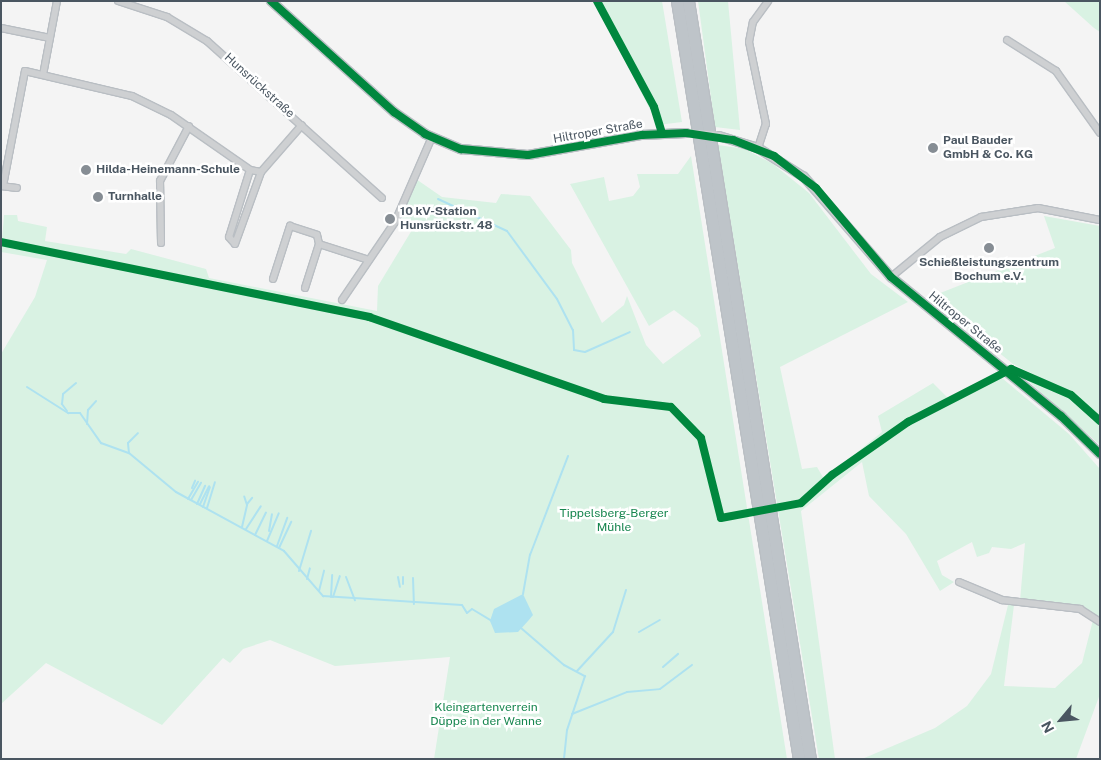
<!DOCTYPE html>
<html>
<head>
<meta charset="utf-8">
<style>
  body { margin:0 }
  #map { position:relative; width:1101px; height:760px; overflow:hidden; background:#f4f4f4; font-family:"Public Sans",sans-serif }
  div>[style] { position:absolute }
  .green>* { inset:0; background:#d9f2e3 }
  .water>* { inset:0; background:#aee2f0 }
  .stream>* { height:2px; margin:-1px; padding:0 1px; transform-origin:1px; border-radius:1px; background:#aee2f0 }
  .roads { filter:drop-shadow(1px 0 #b9bec3) drop-shadow(-1px 0 #b9bec3) drop-shadow(0 1px #b9bec3) drop-shadow(0 -1px #b9bec3) }
  .minor>* { height:6px; margin:-3px; padding:0 3px; transform-origin:3px; border-radius:3px; background:#ced0d2 }
  .tertiary>* { height:8px; margin:-4px; padding:0 4px; transform-origin:4px; border-radius:4px; background:#ced0d2 }
  .motorway>* { height:11px; margin:-5.5px; padding:0 5.5px; transform-origin:5.5px; border-radius:5.5px; background:#bec4c9 }
  .tertiary-bridge>* { height:8px; margin:-4px; padding:0 4px; transform-origin:4px; border-radius:4px; background:#ced0d2 }
  .cycleway>* { height:8px; margin:-4px; padding:0 4px; transform-origin:4px; border-radius:4px; background:#00873e }
  .dots>* { width:14px; height:14px; translate:-50% -50%; box-sizing:border-box; border:2px solid #fff; border-radius:50% }
  span { translate:-50% -50%; white-space:nowrap; text-align:center; line-height:1.15; -webkit-text-stroke:5px #fff; paint-order:stroke }
  .street-label { font-size:12px; color:#4a5661 }
  .poi-label { font-size:12px; color:#4a5661; font-weight:700 }
  .left { translate:0 -50%; text-align:left }
  .park-label { font-size:12px; color:#17864f }
  .frame { position:absolute; inset:0; border:2px solid #4a5661; pointer-events:none }
  .north { position:absolute; left:1036px; top:695px; width:50px; height:50px; -webkit-text-stroke:4px #fff; paint-order:stroke; rotate:242deg; font-size:14px; font-weight:700; line-height:20px; text-align:center; color:#4a5661 }
  .north::after { content:''; display:block; margin:auto; width:18px; height:22px; background:#4a5661; clip-path:polygon(50% 0,100% 100%,50% 72%,0 100%) }
</style>
</head>
<body>
<div id="map">
  <div class="green">
    <i style="clip-path:polygon(594px 1px,662px 1px,682px 122px,658px 125px)"></i>
    <i style="clip-path:polygon(698px 1px,728px 1px,740px 130px,715px 127px)"></i>
    <i style="clip-path:polygon(1064px 1px,1100px 1px,1100px 32px,1094px 28px)"></i>
    <i style="clip-path:polygon(718px 145px,745px 149px,773px 164px,809px 193px,871px 274px,908px 302px,780px 367px,802px 469px,817px 467px,824px 479px,882px 432px,878px 416px,933px 383px,948px 398px,996px 373px,1069px 434px,1100px 469px,1100px 694px,1076px 759px,862px 759px,935px 728px,967px 706px,991px 674px,1008px 605px,1014px 605px,1004px 686px,1055px 688px,1082px 663px,1093px 620px,1079px 611px,1020px 601px,1025px 543px,1011px 549px,992px 547px,989px 553px,977px 557px,972px 542px,937px 561px,942px 575px,954px 582px,940px 591px,906px 534px,869px 496px,862px 462px,801px 511px,835px 759px,819px 759px)"></i>
    <i style="clip-path:polygon(691px 156px,787px 759px,434px 759px,450px 657px,335px 666px,270px 640px,243px 649px,230px 663px,223px 658px,162px 725px,46px 663px,1px 704px,1px 354px,35px 297px,47px 260px,1px 252px,4px 215px,17px 215px,18px 221px,47px 227px,45px 241px,126px 254px,131px 249px,206px 269px,209px 278px,377px 311px,378px 286px,415px 225px,401px 218px,416px 179px,442px 197px,496px 203px,501px 194px,530px 196px,571px 250px,572px 263px,602px 323px,624px 305px,627px 296px,646px 345px,663px 364px,701px 336px,698px 328px,674px 310px,649px 326px,570px 184px,604px 177px,609px 201px,633px 196px,640px 187px,637px 174px,678px 174px)"></i>
    <i style="clip-path:polygon(1044px 216px,1100px 226px,1100px 419px,1072px 394px,1013px 364px,930px 297px,1055px 248px)"></i>
    <i style="clip-path:polygon(1018px 372px,1072px 398px,1094px 417px,1100px 423px,1100px 445px)"></i>
  </div>
  <div class="water">
    <i style="clip-path:polygon(523px 594px,533px 615px,528px 621px,518px 632px,495px 633px,490px 621px,494px 609px)"></i>
  </div>
  <div class="stream">
    <i style="left:438px;top:199px;width:76px;rotate:24.9deg"></i>
    <i style="left:507px;top:231px;width:84px;rotate:53.7deg"></i>
    <i style="left:557px;top:299px;width:35px;rotate:63deg"></i>
    <i style="left:573px;top:330px;width:20px;rotate:87deg"></i>
    <i style="left:574px;top:350px;width:11px;rotate:10deg"></i>
    <i style="left:585px;top:352px;width:49px;rotate:-24deg"></i>
    <i style="left:27px;top:387px;width:49px;rotate:32.4deg"></i>
    <i style="left:68px;top:413px;width:12px"></i>
    <i style="left:80px;top:413px;width:37px;rotate:55deg"></i>
    <i style="left:101px;top:443px;width:30px;rotate:20deg"></i>
    <i style="left:129px;top:453px;width:61px;rotate:39.7deg"></i>
    <i style="left:176px;top:492px;width:123px;rotate:28.6deg"></i>
    <i style="left:284px;top:551px;width:60px;rotate:49.1deg"></i>
    <i style="left:323px;top:596px;width:139px;rotate:3.7deg"></i>
    <i style="left:462px;top:605px;width:9px;rotate:58deg"></i>
    <i style="left:467px;top:613px;width:6px;rotate:-39deg"></i>
    <i style="left:472px;top:609px;width:23px;rotate:31deg"></i>
    <i style="left:67px;top:411px;width:9px;rotate:-126deg"></i>
    <i style="left:62px;top:404px;width:10px;rotate:-84deg"></i>
    <i style="left:63px;top:394px;width:17px;rotate:-40deg"></i>
    <i style="left:87px;top:424px;width:14px;rotate:-86deg"></i>
    <i style="left:88px;top:410px;width:12px;rotate:-48deg"></i>
    <i style="left:129px;top:453px;width:10px;rotate:-96deg"></i>
    <i style="left:128px;top:443px;width:14px;rotate:-45deg"></i>
    <i style="left:192px;top:488px;width:8px;rotate:-67deg"></i>
    <i style="left:188px;top:499px;width:20px;rotate:-60deg"></i>
    <i style="left:191px;top:500px;width:20px;rotate:-60deg"></i>
    <i style="left:197px;top:504px;width:20px;rotate:-66deg"></i>
    <i style="left:200px;top:504px;width:20px;rotate:-63deg"></i>
    <i style="left:247px;top:504px;width:8px;rotate:-50deg"></i>
    <i style="left:203px;top:507px;width:21px;rotate:-71deg"></i>
    <i style="left:207px;top:508px;width:27px;rotate:-73deg"></i>
    <i style="left:242px;top:527px;width:23px;rotate:-77deg"></i>
    <i style="left:247px;top:505px;width:9px;rotate:-108deg"></i>
    <i style="left:246px;top:529px;width:27px;rotate:-57deg"></i>
    <i style="left:269px;top:531px;width:17px;rotate:-80deg"></i>
    <i style="left:255px;top:535px;width:25px;rotate:-64deg"></i>
    <i style="left:267px;top:541px;width:30px;rotate:-67deg"></i>
    <i style="left:277px;top:546px;width:30px;rotate:-70deg"></i>
    <i style="left:279px;top:548px;width:29px;rotate:-65deg"></i>
    <i style="left:299px;top:571px;width:42px;rotate:-73.3deg"></i>
    <i style="left:346px;top:577px;width:25px;rotate:69deg"></i>
    <i style="left:398px;top:577px;width:10px;rotate:79deg"></i>
    <i style="left:403px;top:577px;width:7px;rotate:90deg"></i>
    <i style="left:413px;top:578px;width:26px;rotate:88deg"></i>
    <i style="left:307px;top:579px;width:11px;rotate:-75deg"></i>
    <i style="left:319px;top:591px;width:21px;rotate:-76deg"></i>
    <i style="left:523px;top:594px;width:40px;rotate:-80deg"></i>
    <i style="left:530px;top:555px;width:106px;rotate:-69deg"></i>
    <i style="left:331px;top:597px;width:22px;rotate:-87deg"></i>
    <i style="left:333px;top:597px;width:22px;rotate:-72deg"></i>
    <i style="left:521px;top:628px;width:57px;rotate:40.7deg"></i>
    <i style="left:564px;top:665px;width:24px;rotate:28deg"></i>
    <i style="left:585px;top:676px;width:57px;rotate:108.4deg"></i>
    <i style="left:567px;top:730px;width:29px;rotate:96deg"></i>
    <i style="left:639px;top:632px;width:24px;rotate:-30deg"></i>
    <i style="left:663px;top:667px;width:20px;rotate:-41deg"></i>
    <i style="left:577px;top:671px;width:53px;rotate:-47.3deg"></i>
    <i style="left:613px;top:632px;width:44px;rotate:-72.8deg"></i>
    <i style="left:572px;top:714px;width:59px;rotate:-21.8deg"></i>
    <i style="left:627px;top:692px;width:33px;rotate:-5deg"></i>
    <i style="left:660px;top:689px;width:40px;rotate:-37deg"></i>
  </div>
  <div class="roads">
    <div class="minor">
      <i style="left:118px;top:1px;width:52px;rotate:18.1deg"></i>
      <i style="left:167px;top:17px;width:47px;rotate:31deg"></i>
      <i style="left:207px;top:41px;width:235px;rotate:41.9deg"></i>
      <i style="left:1px;top:28px;width:50px;rotate:11.5deg"></i>
      <i style="left:1007px;top:40px;width:58px;rotate:32.3deg"></i>
      <i style="left:1056px;top:71px;width:76px;rotate:54.6deg"></i>
      <i style="left:43px;top:75px;width:75px;rotate:-79.3deg"></i>
      <i style="left:758px;top:148px;width:25px;rotate:-72deg"></i>
      <i style="left:766px;top:124px;width:84px;rotate:-101.7deg"></i>
      <i style="left:749px;top:42px;width:20px;rotate:-79deg"></i>
      <i style="left:753px;top:22px;width:26px;rotate:-54deg"></i>
      <i style="left:250px;top:170px;width:70px;rotate:107.4deg"></i>
      <i style="left:229px;top:237px;width:9px;rotate:49deg"></i>
      <i style="left:235px;top:244px;width:77px;rotate:-70.1deg"></i>
      <i style="left:261px;top:172px;width:62px;rotate:-48.9deg"></i>
      <i style="left:1px;top:186px;width:16px;rotate:7deg"></i>
      <i style="left:3px;top:186px;width:117px;rotate:-79.2deg"></i>
      <i style="left:25px;top:71px;width:110px;rotate:13.2deg"></i>
      <i style="left:132px;top:96px;width:43px;rotate:26deg"></i>
      <i style="left:171px;top:115px;width:96px;rotate:34.8deg"></i>
      <i style="left:250px;top:170px;width:11px;rotate:10deg"></i>
      <i style="left:161px;top:243px;width:62px;rotate:-90.9deg"></i>
      <i style="left:160px;top:181px;width:62px;rotate:-62.2deg"></i>
      <i style="left:891px;top:277px;width:63px;rotate:-39.2deg"></i>
      <i style="left:940px;top:237px;width:46px;rotate:-26deg"></i>
      <i style="left:981px;top:217px;width:58px;rotate:-9deg"></i>
      <i style="left:1038px;top:208px;width:63px;rotate:11deg"></i>
      <i style="left:273px;top:279px;width:56px;rotate:-72.2deg"></i>
      <i style="left:290px;top:226px;width:28px;rotate:18deg"></i>
      <i style="left:317px;top:235px;width:9px;rotate:77deg"></i>
      <i style="left:319px;top:244px;width:52px;rotate:17.7deg"></i>
      <i style="left:305px;top:288px;width:46px;rotate:-72.3deg"></i>
      <i style="left:342px;top:300px;width:94px;rotate:-55.8deg"></i>
      <i style="left:395px;top:222px;width:93px;rotate:-66.5deg"></i>
      <i style="left:959px;top:582px;width:47px;rotate:22.7deg"></i>
      <i style="left:1002px;top:600px;width:79px;rotate:6.6deg"></i>
      <i style="left:1080px;top:609px;width:24px;rotate:33deg"></i>
    </div>
    <div class="tertiary">
      <i style="left:271px;top:1px;width:166px;rotate:42.1deg"></i>
      <i style="left:394px;top:112px;width:38px;rotate:35deg"></i>
      <i style="left:425px;top:134px;width:39px;rotate:23deg"></i>
      <i style="left:461px;top:149px;width:67px;rotate:5.1deg"></i>
      <i style="left:528px;top:155px;width:116px;rotate:-10deg"></i>
      <i style="left:642px;top:135px;width:44px;rotate:-2.6deg"></i>
      <i style="left:719px;top:136px;width:41px;rotate:17.1deg"></i>
      <i style="left:758px;top:148px;width:54px;rotate:32.2deg"></i>
      <i style="left:804px;top:177px;width:133px;rotate:49deg"></i>
      <i style="left:891px;top:277px;width:220px;rotate:39.3deg"></i>
      <i style="left:1061px;top:416px;width:54px;rotate:44.3deg"></i>
    </div>
    <div class="motorway">
      <i style="left:677px;top:1px;width:768px;rotate:80.86deg"></i>
      <i style="left:688px;top:1px;width:768px;rotate:80.86deg"></i>
    </div>
  </div>
  <div class="tertiary-bridge">
    <i style="left:686px;top:133px;width:33px;rotate:5deg"></i>
  </div>
  <div class="cycleway">
    <i style="left:271px;top:1px;width:166px;rotate:42.1deg"></i>
    <i style="left:394px;top:112px;width:38px;rotate:35deg"></i>
    <i style="left:425px;top:134px;width:39px;rotate:23deg"></i>
    <i style="left:461px;top:149px;width:67px;rotate:5.1deg"></i>
    <i style="left:528px;top:155px;width:116px;rotate:-10deg"></i>
    <i style="left:642px;top:135px;width:44px;rotate:-2.6deg"></i>
    <i style="left:686px;top:133px;width:48px;rotate:8.5deg"></i>
    <i style="left:733px;top:140px;width:44px;rotate:21.3deg"></i>
    <i style="left:774px;top:156px;width:53px;rotate:37.3deg"></i>
    <i style="left:816px;top:188px;width:116px;rotate:49.9deg"></i>
    <i style="left:891px;top:277px;width:220px;rotate:39.3deg"></i>
    <i style="left:1061px;top:416px;width:54px;rotate:44.3deg"></i>
    <i style="left:597px;top:1px;width:120px;rotate:61.7deg"></i>
    <i style="left:654px;top:107px;width:28px;rotate:73deg"></i>
    <i style="left:1px;top:242px;width:376px;rotate:11.5deg"></i>
    <i style="left:369px;top:317px;width:249px;rotate:19.2deg"></i>
    <i style="left:604px;top:399px;width:67px;rotate:6.8deg"></i>
    <i style="left:671px;top:407px;width:43px;rotate:45.9deg"></i>
    <i style="left:701px;top:438px;width:82px;rotate:76deg"></i>
    <i style="left:721px;top:518px;width:81px;rotate:-10.6deg"></i>
    <i style="left:801px;top:503px;width:42px;rotate:-42.1deg"></i>
    <i style="left:832px;top:475px;width:93px;rotate:-34.9deg"></i>
    <i style="left:908px;top:422px;width:116px;rotate:-27.2deg"></i>
    <i style="left:1011px;top:369px;width:65px;rotate:23.4deg"></i>
    <i style="left:1071px;top:395px;width:39px;rotate:42deg"></i>
  </div>
  <div class="dots">
    <i style="left:933px;top:148px;background:#868d94"></i>
    <i style="left:86px;top:170px;background:#868d94"></i>
    <i style="left:98px;top:197px;background:#868d94"></i>
    <i style="left:390px;top:219px;background:#868d94"></i>
    <i style="left:989px;top:248px;background:#868d94"></i>
  </div>
  <div class="street-label">
    <span style="left:259px;top:86px;rotate:42deg">Hunsrückstraße</span>
    <span style="left:598px;top:132px;rotate:-10deg">Hiltroper Straße</span>
    <span style="left:965px;top:323px;rotate:39deg">Hiltroper Straße</span>
  </div>
  <div class="poi-label">
    <span class="left" style="left:943px;top:148px">Paul Bauder<br>GmbH &amp; Co. KG</span>
    <span class="left" style="left:96px;top:170px">Hilda-Heinemann-Schule</span>
    <span class="left" style="left:108px;top:197px">Turnhalle</span>
    <span class="left" style="left:400px;top:219px">10 kV-Station<br>Hunsrückstr. 48</span>
    <span style="left:989px;top:270px">Schießleistungszentrum<br>Bochum e.V.</span>
  </div>
  <div class="park-label">
    <span style="left:614px;top:521px">Tippelsberg-Berger<br>Mühle</span>
    <span style="left:486px;top:715px">Kleingartenverrein<br>Düppe in der Wanne</span>
  </div>
  <div class="frame"></div>
  <div class="north">N</div>
</div>
</body>
</html>
